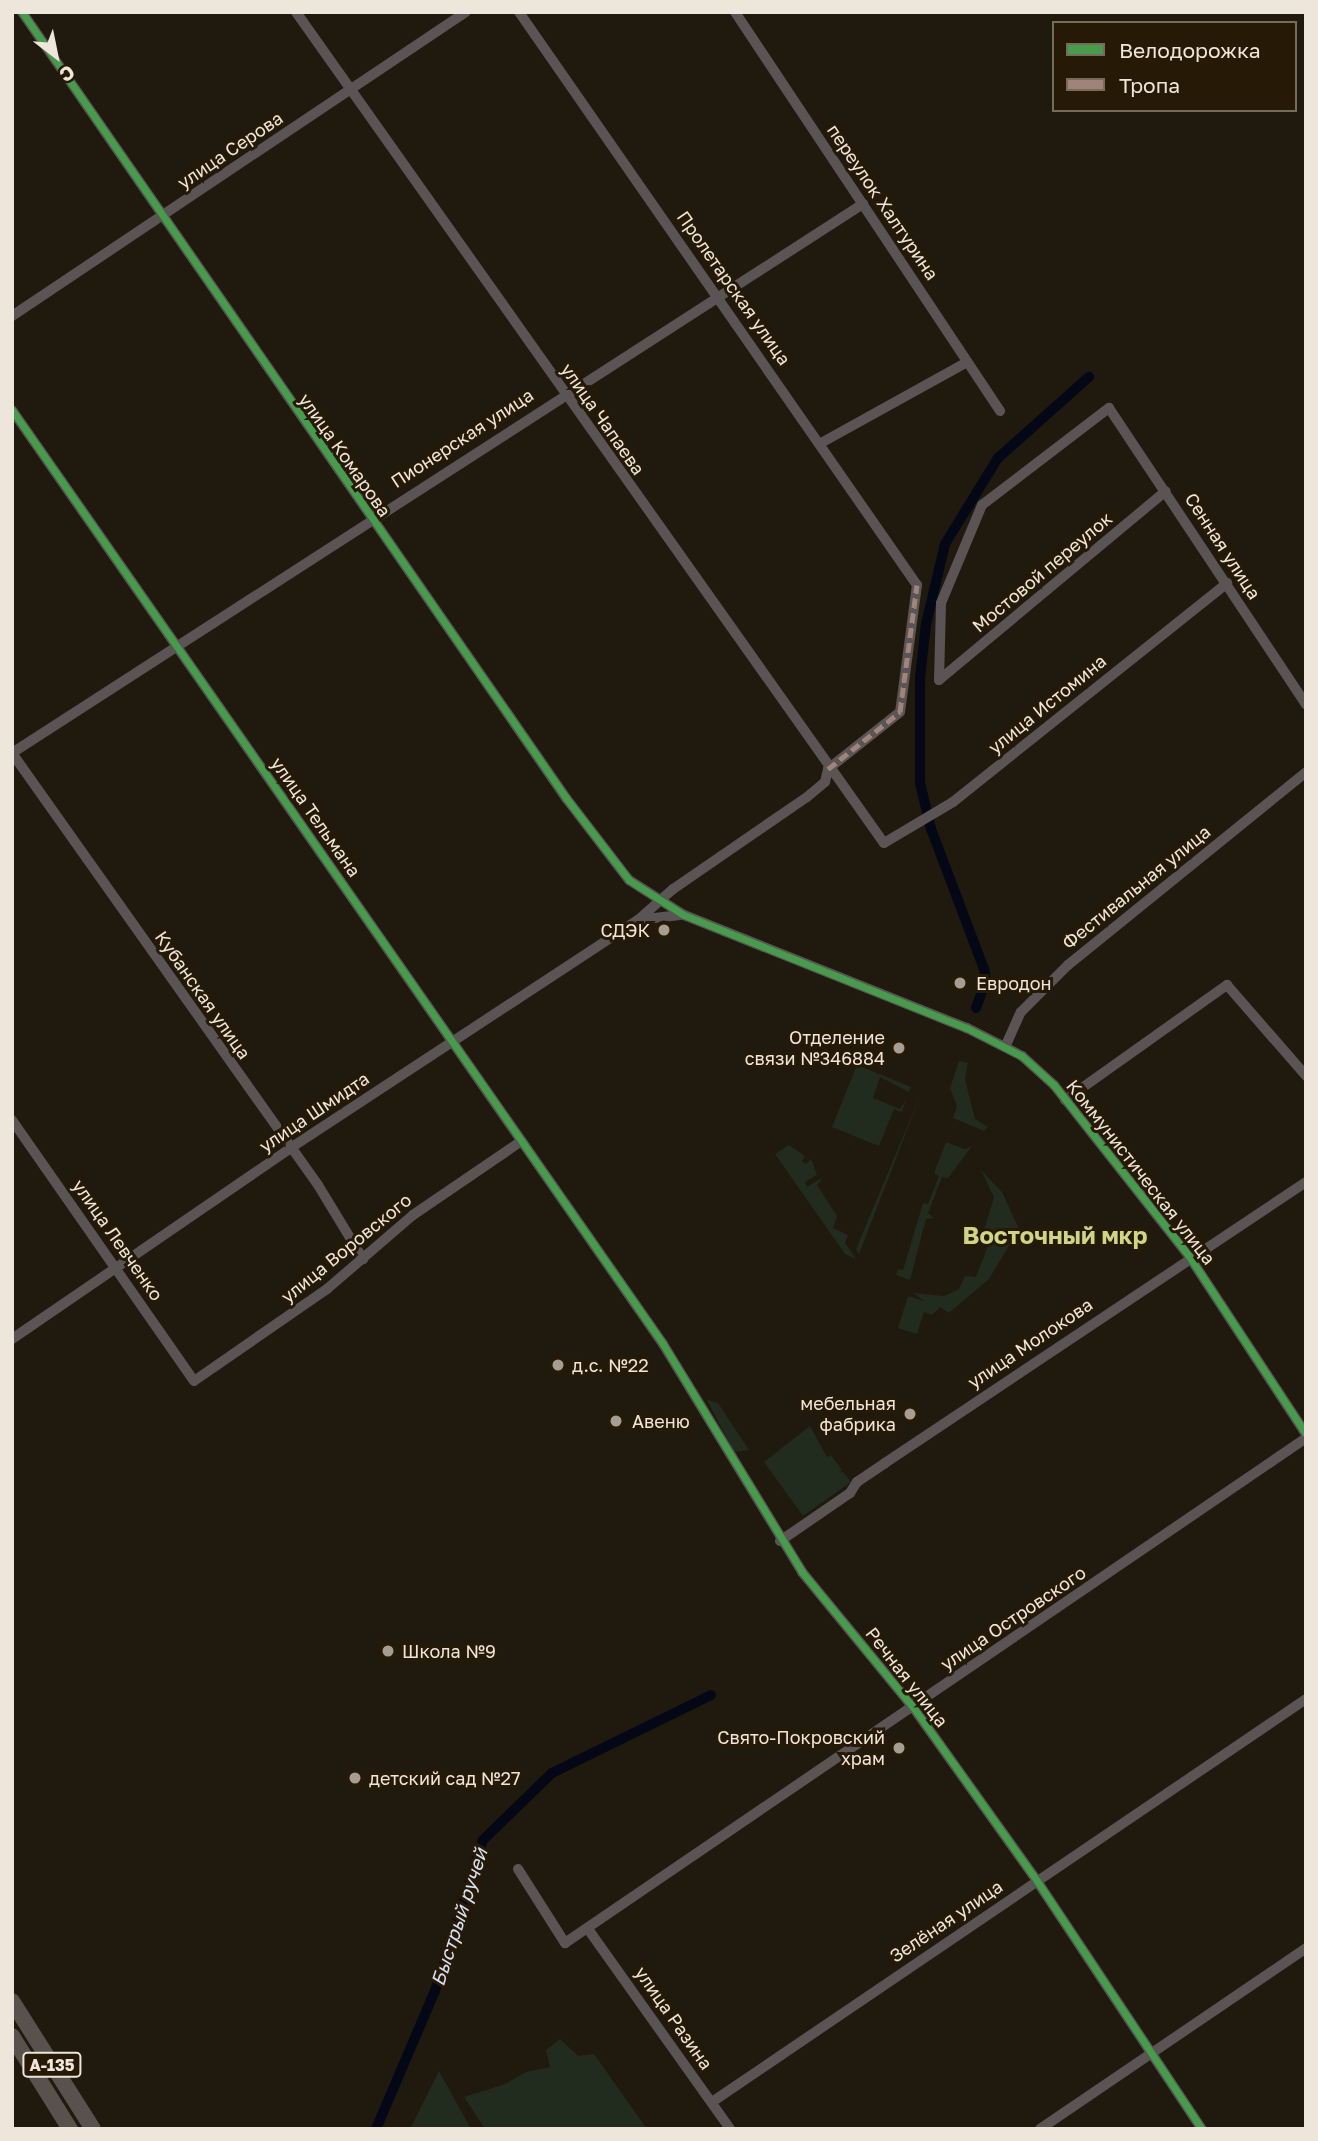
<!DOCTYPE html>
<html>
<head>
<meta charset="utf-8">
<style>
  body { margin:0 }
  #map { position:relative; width:1318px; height:2141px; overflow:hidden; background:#1f190e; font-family:"Golos Text",sans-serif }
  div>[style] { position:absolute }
  .green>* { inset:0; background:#212c1f }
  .canal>* { height:10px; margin:-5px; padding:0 5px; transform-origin:5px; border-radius:5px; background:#040716 }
  .minor>* { height:10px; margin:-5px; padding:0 5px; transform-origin:5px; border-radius:5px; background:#5a5454 }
  .highway>* { height:16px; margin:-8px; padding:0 8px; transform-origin:8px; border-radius:8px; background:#59514d }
  .quiet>* { height:5px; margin-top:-2.5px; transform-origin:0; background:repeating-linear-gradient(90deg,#a18479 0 10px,transparent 0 15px) }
  .cycleway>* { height:7px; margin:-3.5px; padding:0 3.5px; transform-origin:3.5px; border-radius:3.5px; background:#469c4c }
  .dots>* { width:19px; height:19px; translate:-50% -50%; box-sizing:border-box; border:4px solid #261a07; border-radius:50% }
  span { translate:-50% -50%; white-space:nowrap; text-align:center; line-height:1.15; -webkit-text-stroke:6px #261a07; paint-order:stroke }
  .shield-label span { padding:2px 5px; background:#261a07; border:2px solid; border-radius:5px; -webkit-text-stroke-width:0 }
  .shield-label { font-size:16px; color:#efe6db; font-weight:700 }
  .street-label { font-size:18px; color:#efe6db }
  .poi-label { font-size:18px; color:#efe6db }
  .right { translate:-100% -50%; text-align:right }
  .left { translate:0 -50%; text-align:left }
  .water-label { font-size:19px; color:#d8e2f7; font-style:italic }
  .district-label { font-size:24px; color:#cfd486; font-weight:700 }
  .frame { position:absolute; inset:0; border:14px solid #efe6db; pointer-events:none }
  .legend { position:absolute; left:1052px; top:21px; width:245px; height:91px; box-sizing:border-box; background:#261a07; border:2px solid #766c5c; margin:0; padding:9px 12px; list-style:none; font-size:21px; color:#efe6db }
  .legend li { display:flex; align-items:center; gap:14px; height:35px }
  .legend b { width:35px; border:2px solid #766c5c }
  .north { position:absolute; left:21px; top:21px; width:70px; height:70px; -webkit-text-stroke:5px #261a07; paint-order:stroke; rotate:148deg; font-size:19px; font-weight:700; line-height:28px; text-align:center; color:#efe6db }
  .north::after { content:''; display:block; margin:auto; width:24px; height:32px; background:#efe6db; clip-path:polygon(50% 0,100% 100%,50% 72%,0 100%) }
</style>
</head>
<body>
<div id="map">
  <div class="green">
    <i style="clip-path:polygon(959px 1061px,968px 1063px,965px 1079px,975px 1119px,988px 1127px,984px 1131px,953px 1118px,957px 1106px,950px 1088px)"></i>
    <i style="clip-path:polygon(857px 1065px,911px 1087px,909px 1092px,880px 1077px,873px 1098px,900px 1109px,906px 1100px,902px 1112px,894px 1109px,879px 1146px,832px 1127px)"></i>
    <i style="clip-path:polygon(923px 1089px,859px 1254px,856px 1249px)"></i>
    <i style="clip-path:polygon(946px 1142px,965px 1149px,972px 1146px,948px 1178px,942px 1177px,928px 1213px,934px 1218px,926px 1219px,910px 1280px,896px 1275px,898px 1269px,903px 1270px,923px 1203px,928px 1204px,939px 1176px,934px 1173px)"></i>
    <i style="clip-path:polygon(789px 1145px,805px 1156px,802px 1161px,806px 1164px,811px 1159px,817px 1175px,805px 1182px,807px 1187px,823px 1177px,817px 1185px,837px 1216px,833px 1228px,848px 1235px,845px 1243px,856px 1259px,845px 1254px,775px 1154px)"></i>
    <i style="clip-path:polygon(981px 1170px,1002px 1192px,1019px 1229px,989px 1279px,949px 1313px,940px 1307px,932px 1315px,924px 1312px,917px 1334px,898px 1328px,908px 1296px,924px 1301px,913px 1293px,944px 1296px,959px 1289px,965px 1276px,976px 1277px,993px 1233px,984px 1230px,994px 1197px)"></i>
    <i style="clip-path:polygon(707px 1400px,718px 1403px,749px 1450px,734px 1452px)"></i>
    <i style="clip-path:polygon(810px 1426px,827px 1457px,831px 1455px,842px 1470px,839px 1473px,843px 1472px,851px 1482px,803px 1516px,764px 1462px)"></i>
    <i style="clip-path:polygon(560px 2039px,578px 2056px,594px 2054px,647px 2129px,485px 2129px,464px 2097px,505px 2084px,526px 2072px,550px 2067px,546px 2050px)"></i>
    <i style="clip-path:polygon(439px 2071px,471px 2129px,410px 2129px)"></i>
  </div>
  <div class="canal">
    <i style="left:976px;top:1008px;width:30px;rotate:-70deg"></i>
    <i style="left:986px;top:980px;width:11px;rotate:-100deg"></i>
    <i style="left:984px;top:969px;width:150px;rotate:-110.7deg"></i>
    <i style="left:931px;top:829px;width:47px;rotate:-103.4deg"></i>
    <i style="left:920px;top:783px;width:105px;rotate:-90deg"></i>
    <i style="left:920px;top:678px;width:54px;rotate:-83.7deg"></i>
    <i style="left:926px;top:624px;width:82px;rotate:-76.6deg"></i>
    <i style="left:945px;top:544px;width:101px;rotate:-58.4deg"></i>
    <i style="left:998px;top:458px;width:122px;rotate:-41.7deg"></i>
    <i style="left:376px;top:2129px;width:150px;rotate:-66.9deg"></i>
    <i style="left:435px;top:1991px;width:158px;rotate:-72.4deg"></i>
    <i style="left:483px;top:1840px;width:96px;rotate:-44.2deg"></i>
    <i style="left:552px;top:1773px;width:177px;rotate:-26.1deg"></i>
  </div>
  <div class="minor">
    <i style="left:22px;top:12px;width:956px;rotate:55.31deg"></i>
    <i style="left:566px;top:798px;width:103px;rotate:52.5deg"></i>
    <i style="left:629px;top:880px;width:65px;rotate:32.5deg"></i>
    <i style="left:684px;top:915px;width:305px;rotate:21.8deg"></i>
    <i style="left:967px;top:1028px;width:62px;rotate:27deg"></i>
    <i style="left:1022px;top:1056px;width:43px;rotate:42.2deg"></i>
    <i style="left:1054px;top:1085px;width:218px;rotate:51.7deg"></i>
    <i style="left:1189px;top:1256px;width:213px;rotate:56.7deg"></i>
    <i style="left:296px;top:12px;width:1018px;rotate:54.72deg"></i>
    <i style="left:884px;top:843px;width:80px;rotate:-30.7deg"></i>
    <i style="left:953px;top:802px;width:351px;rotate:-38.6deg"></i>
    <i style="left:519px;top:12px;width:698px;rotate:55.22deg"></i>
    <i style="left:917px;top:585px;width:128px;rotate:97.6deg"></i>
    <i style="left:900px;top:712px;width:92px;rotate:141.6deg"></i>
    <i style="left:828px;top:769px;width:13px;rotate:103deg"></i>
    <i style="left:825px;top:782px;width:23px;rotate:140deg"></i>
    <i style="left:807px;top:797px;width:163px;rotate:145.5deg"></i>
    <i style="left:673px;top:889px;width:47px;rotate:138.5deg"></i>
    <i style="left:735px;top:12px;width:479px;rotate:56.4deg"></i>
    <i style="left:12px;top:316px;width:546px;rotate:-33.81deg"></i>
    <i style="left:12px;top:410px;width:1138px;rotate:55.12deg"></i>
    <i style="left:663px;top:1344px;width:267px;rotate:58.6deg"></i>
    <i style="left:802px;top:1572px;width:175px;rotate:50.6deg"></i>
    <i style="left:913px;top:1707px;width:214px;rotate:54.5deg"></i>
    <i style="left:1037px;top:1881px;width:298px;rotate:56.4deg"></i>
    <i style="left:821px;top:443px;width:167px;rotate:-29deg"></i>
    <i style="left:939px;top:680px;width:77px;rotate:-88.5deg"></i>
    <i style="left:941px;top:603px;width:106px;rotate:-67.3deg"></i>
    <i style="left:982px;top:505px;width:160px;rotate:-37.4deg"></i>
    <i style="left:1109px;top:408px;width:356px;rotate:56.4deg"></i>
    <i style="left:939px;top:680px;width:295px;rotate:-39.8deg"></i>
    <i style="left:12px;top:753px;width:1013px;rotate:-32.83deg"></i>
    <i style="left:12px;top:753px;width:529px;rotate:54.69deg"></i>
    <i style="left:318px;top:1185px;width:87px;rotate:58.7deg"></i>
    <i style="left:1006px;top:1045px;width:36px;rotate:-66deg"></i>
    <i style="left:1021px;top:1012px;width:66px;rotate:-45deg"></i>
    <i style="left:1068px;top:965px;width:306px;rotate:-39deg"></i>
    <i style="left:1065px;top:1100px;width:199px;rotate:-35.4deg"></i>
    <i style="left:1227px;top:985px;width:121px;rotate:49deg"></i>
    <i style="left:12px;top:1120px;width:318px;rotate:55.1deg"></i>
    <i style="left:194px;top:1381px;width:162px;rotate:-34.7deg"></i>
    <i style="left:327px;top:1289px;width:113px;rotate:-40.7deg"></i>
    <i style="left:413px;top:1215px;width:130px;rotate:-34.3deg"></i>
    <i style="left:12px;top:1339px;width:336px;rotate:-34.4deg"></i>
    <i style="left:289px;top:1149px;width:417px;rotate:-33.3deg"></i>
    <i style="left:638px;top:920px;width:42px;rotate:-6.8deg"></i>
    <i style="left:780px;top:1541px;width:85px;rotate:-34.4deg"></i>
    <i style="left:850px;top:1493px;width:13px;rotate:-58deg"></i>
    <i style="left:857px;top:1482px;width:34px;rotate:-34deg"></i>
    <i style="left:885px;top:1463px;width:506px;rotate:-33.72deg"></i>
    <i style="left:518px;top:1869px;width:88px;rotate:57.6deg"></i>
    <i style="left:565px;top:1943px;width:897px;rotate:-34.27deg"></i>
    <i style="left:588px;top:1929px;width:245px;rotate:54.6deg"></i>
    <i style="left:712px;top:2102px;width:718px;rotate:-34.15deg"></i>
    <i style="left:1040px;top:2129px;width:322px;rotate:-34.2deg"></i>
  </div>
  <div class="highway">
    <i style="left:12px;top:2001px;width:151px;rotate:57.7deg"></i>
    <i style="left:12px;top:2036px;width:110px;rotate:58.1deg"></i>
  </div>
  <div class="quiet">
    <i style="left:828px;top:769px;width:92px;rotate:-38.4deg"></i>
    <i style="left:900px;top:712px;width:128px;rotate:-82.4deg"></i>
  </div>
  <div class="cycleway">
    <i style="left:22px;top:12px;width:956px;rotate:55.31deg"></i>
    <i style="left:566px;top:798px;width:103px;rotate:52.5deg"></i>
    <i style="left:629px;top:880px;width:65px;rotate:32.5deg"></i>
    <i style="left:684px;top:915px;width:305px;rotate:21.8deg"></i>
    <i style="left:967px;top:1028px;width:62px;rotate:27deg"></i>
    <i style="left:1022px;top:1056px;width:43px;rotate:42.2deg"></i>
    <i style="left:1054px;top:1085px;width:218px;rotate:51.7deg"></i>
    <i style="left:1189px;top:1256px;width:213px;rotate:56.7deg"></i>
    <i style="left:12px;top:410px;width:1138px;rotate:55.12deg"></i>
    <i style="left:663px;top:1344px;width:267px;rotate:58.6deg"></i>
    <i style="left:802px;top:1572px;width:175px;rotate:50.6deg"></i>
    <i style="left:913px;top:1707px;width:214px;rotate:54.5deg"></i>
    <i style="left:1037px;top:1881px;width:298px;rotate:56.4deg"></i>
  </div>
  <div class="dots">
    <i style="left:664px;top:930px;background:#a69e93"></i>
    <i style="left:960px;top:983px;background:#a69e93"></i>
    <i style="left:899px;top:1048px;background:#a69e93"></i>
    <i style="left:558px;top:1365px;background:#a69e93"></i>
    <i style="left:910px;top:1414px;background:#a69e93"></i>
    <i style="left:616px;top:1421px;background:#a69e93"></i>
    <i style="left:388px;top:1651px;background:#a69e93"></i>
    <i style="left:899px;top:1748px;background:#a69e93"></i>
    <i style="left:355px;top:1778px;background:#a69e93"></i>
  </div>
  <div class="shield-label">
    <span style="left:52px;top:2065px">А-135</span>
  </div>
  <div class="street-label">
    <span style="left:230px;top:150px;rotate:-34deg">улица Серова</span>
    <span style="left:883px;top:202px;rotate:56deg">переулок Халтурина</span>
    <span style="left:734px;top:288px;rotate:55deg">Пролетарская улица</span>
    <span style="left:603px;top:419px;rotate:55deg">улица Чапаева</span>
    <span style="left:462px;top:438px;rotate:-33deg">Пионерская улица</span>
    <span style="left:345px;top:455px;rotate:55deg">улица Комарова</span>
    <span style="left:1223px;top:546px;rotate:57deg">Сенная улица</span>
    <span style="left:1042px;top:572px;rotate:-40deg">Мостовой переулок</span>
    <span style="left:1047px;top:704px;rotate:-39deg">улица Истомина</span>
    <span style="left:316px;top:817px;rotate:55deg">улица Тельмана</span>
    <span style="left:1136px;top:887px;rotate:-39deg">Фестивальная улица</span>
    <span style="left:203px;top:995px;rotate:55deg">Кубанская улица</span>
    <span style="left:314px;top:1112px;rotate:-34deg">улица Шмидта</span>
    <span style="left:1141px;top:1172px;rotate:52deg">Коммунистическая улица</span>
    <span style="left:118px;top:1240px;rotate:55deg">улица Левченко</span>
    <span style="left:346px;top:1248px;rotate:-39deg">улица Воровского</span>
    <span style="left:1030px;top:1343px;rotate:-34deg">улица Молокова</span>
    <span style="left:1013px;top:1618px;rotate:-34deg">улица Островского</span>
    <span style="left:907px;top:1677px;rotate:52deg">Речная улица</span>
    <span style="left:946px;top:1921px;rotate:-34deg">Зелёная улица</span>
    <span style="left:674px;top:2018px;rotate:55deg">улица Разина</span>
  </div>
  <div class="poi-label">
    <span class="right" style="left:650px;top:930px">СДЭК</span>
    <span class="left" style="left:976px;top:983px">Евродон</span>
    <span class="right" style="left:885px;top:1048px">Отделение<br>связи №346884</span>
    <span class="left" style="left:572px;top:1365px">д.с. №22</span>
    <span class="right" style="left:896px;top:1414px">мебельная<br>фабрика</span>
    <span class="left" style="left:632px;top:1421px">Авеню</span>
    <span class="left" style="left:402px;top:1651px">Школа №9</span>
    <span class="right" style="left:885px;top:1748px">Свято-Покровский<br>храм</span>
    <span class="left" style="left:369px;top:1778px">детский сад №27</span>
  </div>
  <div class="water-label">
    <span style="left:459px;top:1917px;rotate:-72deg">Быстрый ручей</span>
  </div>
  <div class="district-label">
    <span style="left:1055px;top:1235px">Восточный мкр</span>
  </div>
  <div class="frame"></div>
  <ul class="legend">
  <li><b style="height:9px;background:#469c4c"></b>Велодорожка</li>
  <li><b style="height:9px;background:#a18479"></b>Тропа</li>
  </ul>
  <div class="north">С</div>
</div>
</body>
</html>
